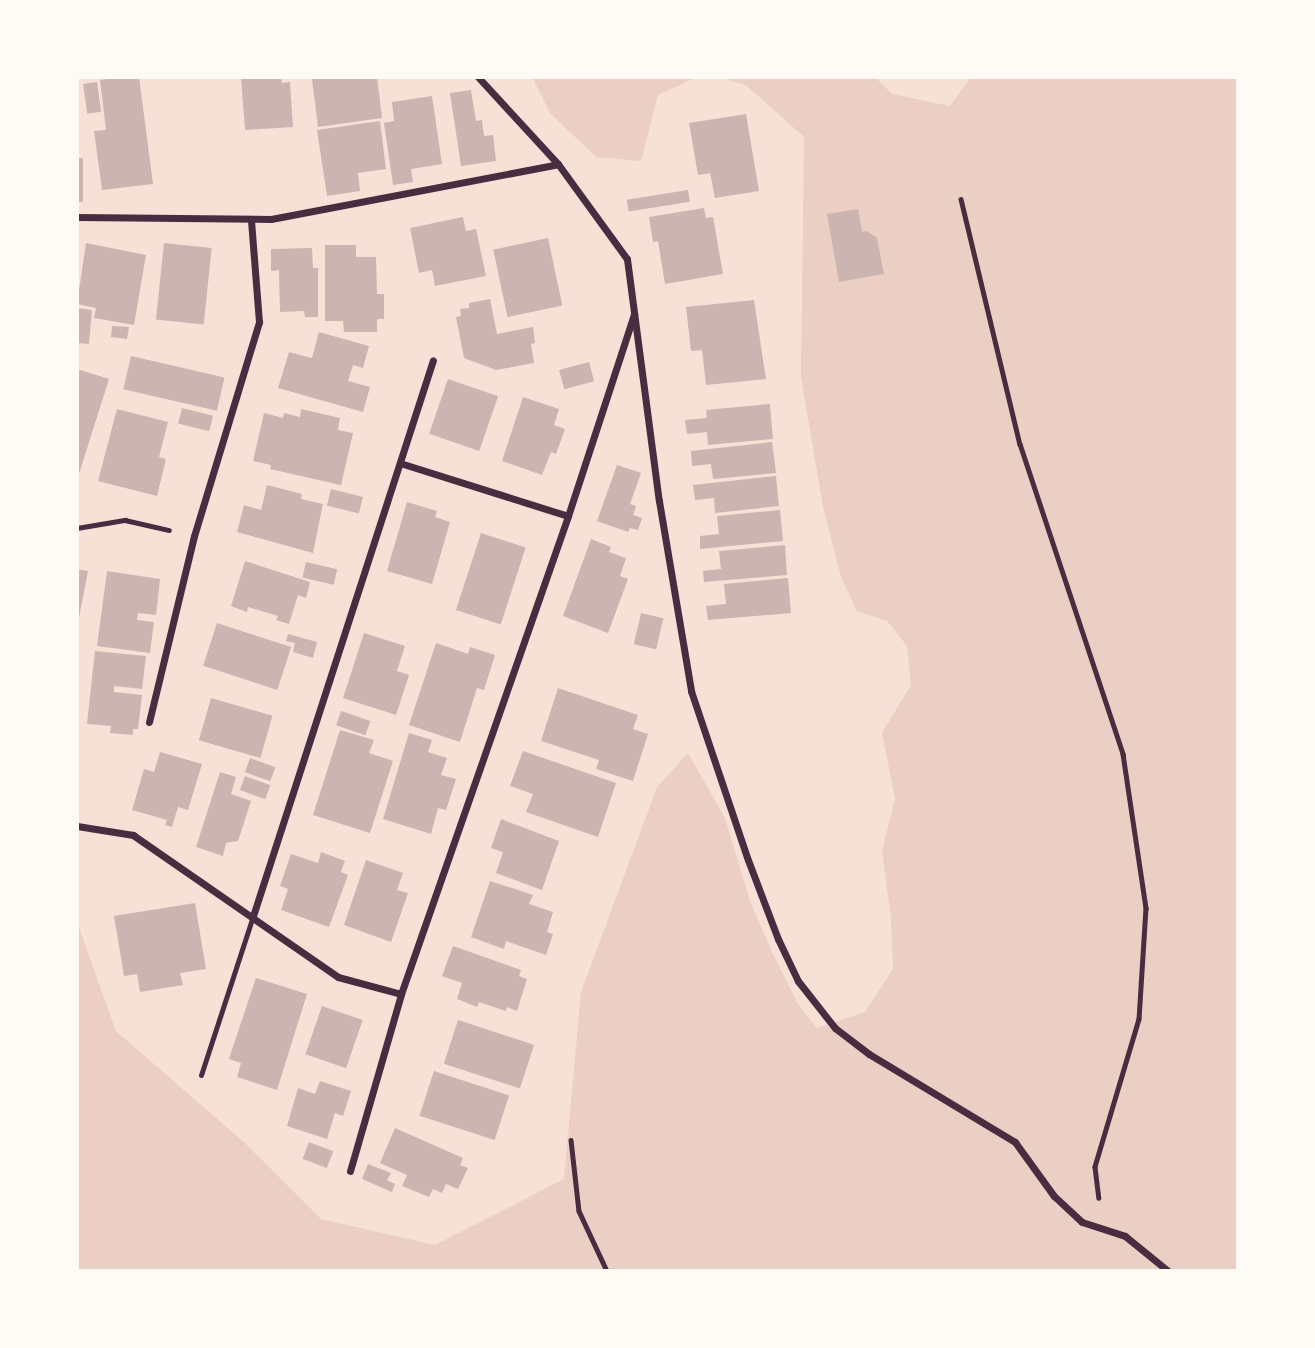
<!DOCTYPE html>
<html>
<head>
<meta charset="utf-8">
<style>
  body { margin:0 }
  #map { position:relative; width:1315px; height:1348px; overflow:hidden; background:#f7e1d7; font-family:"Sofia Sans Condensed",sans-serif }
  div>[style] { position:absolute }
  .green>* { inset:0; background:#ebcfc5 }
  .building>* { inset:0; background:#ccb4b1; transform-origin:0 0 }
  .path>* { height:4.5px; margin:-2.25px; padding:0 2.25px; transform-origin:2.25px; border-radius:2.25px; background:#4a2c40 }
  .service>* { height:5px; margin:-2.5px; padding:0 2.5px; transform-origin:2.5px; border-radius:2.5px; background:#4a2c40 }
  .minor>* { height:7px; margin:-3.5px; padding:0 3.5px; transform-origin:3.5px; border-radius:3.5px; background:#4a2c40 }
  span { translate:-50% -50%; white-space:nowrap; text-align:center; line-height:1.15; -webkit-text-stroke:6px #fffaf5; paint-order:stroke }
  .frame { position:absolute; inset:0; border:79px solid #fffaf5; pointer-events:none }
</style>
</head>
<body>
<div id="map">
  <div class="green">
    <i style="clip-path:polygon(532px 77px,697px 77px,658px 95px,641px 161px,596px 157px,550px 113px)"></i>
    <i style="clip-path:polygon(721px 77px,875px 77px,892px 94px,950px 106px,971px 77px,1238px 77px,1238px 1271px,77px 1271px,77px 922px,116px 1031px,245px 1143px,321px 1219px,435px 1245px,564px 1179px,581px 992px,657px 787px,688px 753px,725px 818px,750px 901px,772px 952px,798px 1004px,817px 1028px,865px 1012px,893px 969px,891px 918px,882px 851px,895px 799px,882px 733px,911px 685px,907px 646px,887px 621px,857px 611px,841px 577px,823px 507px,801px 377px,804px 137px,747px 86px)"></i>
  </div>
  <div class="building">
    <i style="clip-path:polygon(122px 77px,139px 77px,153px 184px,102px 190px,94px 131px,106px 130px,100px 80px)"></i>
    <i style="clip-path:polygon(241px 77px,281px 77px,282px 83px,290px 82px,293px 127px,245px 130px)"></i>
    <i style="clip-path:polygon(328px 77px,377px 77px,382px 118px,318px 127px,312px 79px)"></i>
    <i style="left:97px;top:82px;width:30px;height:14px;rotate:82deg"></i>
    <i style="clip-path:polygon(471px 90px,476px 121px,482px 120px,484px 136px,493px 135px,496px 161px,461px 166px,450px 93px)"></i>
    <i style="clip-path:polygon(432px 96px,442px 164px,411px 169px,413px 182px,393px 185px,384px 123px,394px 121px,392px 102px)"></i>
    <i style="clip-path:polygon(746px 114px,759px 191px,715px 198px,710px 173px,698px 175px,689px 123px)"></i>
    <i style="clip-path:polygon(380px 121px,386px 169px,358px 173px,360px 191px,327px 196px,317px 130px)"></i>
    <i style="left:77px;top:158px;width:6px;height:44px"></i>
    <i style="left:688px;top:190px;width:12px;height:62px;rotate:81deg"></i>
    <i style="clip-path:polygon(704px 208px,706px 218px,713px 217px,723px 274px,665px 284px,658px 241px,653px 242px,649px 217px)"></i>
    <i style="clip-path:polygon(858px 209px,862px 232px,867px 231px,877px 238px,884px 274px,839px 282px,827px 214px)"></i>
    <i style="clip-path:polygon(463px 217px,466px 231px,476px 229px,486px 276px,435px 286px,432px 270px,419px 273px,410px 228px)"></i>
    <i style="left:548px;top:238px;width:69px;height:56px;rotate:78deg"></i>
    <i style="clip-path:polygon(86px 243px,146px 255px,134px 325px,94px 318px,96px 308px,77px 304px)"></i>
    <i style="left:164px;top:243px;width:48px;height:77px;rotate:6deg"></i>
    <i style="clip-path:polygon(325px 245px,356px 245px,356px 257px,376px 257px,377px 294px,384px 294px,384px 319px,377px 319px,377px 332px,344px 332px,343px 321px,325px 321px)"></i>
    <i style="clip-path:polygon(312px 248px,313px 268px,318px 268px,318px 317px,305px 317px,304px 311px,280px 312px,279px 270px,271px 271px,271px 249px)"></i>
    <i style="clip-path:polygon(490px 299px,497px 334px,533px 327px,535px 343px,531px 344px,534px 363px,496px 370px,464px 358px,456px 317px,461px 316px,460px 309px,469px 308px,469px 303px)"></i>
    <i style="clip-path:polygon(754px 300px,766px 379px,706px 385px,702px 350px,691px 351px,686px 307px)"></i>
    <i style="clip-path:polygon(77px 308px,92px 310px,89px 344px,77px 343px)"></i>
    <i style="clip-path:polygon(112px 326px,129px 327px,127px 339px,111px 337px)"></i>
    <i style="clip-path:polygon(319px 332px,369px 346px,363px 368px,353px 365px,348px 381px,370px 387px,363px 412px,278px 388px,289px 352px,312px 358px)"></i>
    <i style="left:131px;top:356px;width:96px;height:34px;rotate:13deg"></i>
    <i style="left:589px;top:362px;width:20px;height:31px;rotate:75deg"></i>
    <i style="clip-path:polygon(77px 369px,109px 379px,78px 477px,77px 477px)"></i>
    <i style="left:448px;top:379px;width:53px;height:58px;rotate:19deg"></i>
    <i style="clip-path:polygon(523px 397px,559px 409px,554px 425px,565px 429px,556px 454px,551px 452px,542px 475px,502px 461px)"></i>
    <i style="clip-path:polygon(770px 404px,773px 439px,708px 445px,707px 432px,687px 434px,685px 420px,707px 418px,706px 410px)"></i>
    <i style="left:182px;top:408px;width:32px;height:16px;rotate:14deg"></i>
    <i style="clip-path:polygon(117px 409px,168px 422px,159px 457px,166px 459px,157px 496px,98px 481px)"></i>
    <i style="clip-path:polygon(301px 409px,340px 418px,338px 430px,353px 433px,341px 485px,270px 469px,271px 465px,253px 461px,264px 413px,283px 418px,284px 413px,300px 417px)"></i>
    <i style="clip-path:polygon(772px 442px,776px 473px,713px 479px,711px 464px,692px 466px,691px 451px)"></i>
    <i style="clip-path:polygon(617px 465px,641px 473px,630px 504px,636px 506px,633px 515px,642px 518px,638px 530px,630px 528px,628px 532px,597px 521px)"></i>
    <i style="clip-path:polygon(776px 476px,779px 506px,715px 513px,714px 498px,695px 500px,693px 485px)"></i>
    <i style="clip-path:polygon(267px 485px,302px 494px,301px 499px,323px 504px,313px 553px,237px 532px,244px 505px,261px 510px)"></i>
    <i style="left:331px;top:489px;width:33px;height:17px;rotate:14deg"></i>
    <i style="clip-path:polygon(407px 502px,437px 511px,435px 517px,450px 522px,432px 584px,387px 571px)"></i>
    <i style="clip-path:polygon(780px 510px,783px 541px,700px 549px,700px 536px,719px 534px,717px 516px)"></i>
    <i style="left:481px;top:533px;width:47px;height:81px;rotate:18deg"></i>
    <i style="clip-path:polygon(591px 539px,611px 547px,609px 552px,626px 558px,620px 576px,628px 579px,608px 633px,563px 616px)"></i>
    <i style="clip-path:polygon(785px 545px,787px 575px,704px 582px,703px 571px,721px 569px,719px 551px)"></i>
    <i style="clip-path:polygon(245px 561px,310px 582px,306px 598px,298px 595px,289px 624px,276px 620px,278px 616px,248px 607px,247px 612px,231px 606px)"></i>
    <i style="left:306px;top:562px;width:32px;height:16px;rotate:13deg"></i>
    <i style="clip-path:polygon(77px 569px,88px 571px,78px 623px,77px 623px)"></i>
    <i style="clip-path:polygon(107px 571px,160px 579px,156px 615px,138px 613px,137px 620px,154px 622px,150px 653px,97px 646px)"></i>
    <i style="clip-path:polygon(788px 578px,791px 613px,708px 620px,706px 606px,726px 604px,724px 584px)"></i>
    <i style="left:641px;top:613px;width:23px;height:32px;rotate:13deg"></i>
    <i style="left:217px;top:623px;width:78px;height:45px;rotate:18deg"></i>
    <i style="clip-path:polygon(364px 633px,405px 646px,397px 671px,409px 675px,396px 715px,343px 698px)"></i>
    <i style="clip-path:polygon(288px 634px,317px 642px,313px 658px,293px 652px,295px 643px,286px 641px)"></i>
    <i style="clip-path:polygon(436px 643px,468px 654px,470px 647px,495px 655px,484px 690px,477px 688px,460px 742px,409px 725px)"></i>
    <i style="clip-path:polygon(95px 651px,146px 656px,142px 689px,114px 686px,114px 692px,142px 695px,138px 729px,133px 729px,133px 735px,110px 733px,111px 726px,87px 724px)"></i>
    <i style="clip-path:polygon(558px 688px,638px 715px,633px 729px,648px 734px,633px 781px,596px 769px,599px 760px,541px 741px)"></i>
    <i style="left:211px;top:698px;width:64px;height:44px;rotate:16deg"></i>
    <i style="left:341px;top:711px;width:31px;height:15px;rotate:19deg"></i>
    <i style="clip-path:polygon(340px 730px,374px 740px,369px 753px,393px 761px,370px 833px,313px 815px)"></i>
    <i style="clip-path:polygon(409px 733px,432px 740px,428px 752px,447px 758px,441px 775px,456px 779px,446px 810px,438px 808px,431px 834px,383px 819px)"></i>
    <i style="clip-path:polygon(523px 751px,616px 783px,598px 837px,526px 812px,533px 794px,510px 786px)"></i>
    <i style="clip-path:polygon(160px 752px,202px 764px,188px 810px,178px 807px,172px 827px,165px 825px,167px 820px,132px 810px,144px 769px,154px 772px)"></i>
    <i style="left:250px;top:758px;width:27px;height:15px;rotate:20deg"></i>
    <i style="clip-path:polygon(220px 772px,236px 777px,231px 794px,251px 801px,238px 841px,226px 843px,223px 856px,196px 847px)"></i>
    <i style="left:245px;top:776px;width:27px;height:15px;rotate:20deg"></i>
    <i style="clip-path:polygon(501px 819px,559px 841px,542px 890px,496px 873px,503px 852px,491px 848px)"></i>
    <i style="clip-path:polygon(321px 852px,345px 861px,341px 872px,348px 875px,329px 927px,281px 910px,288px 889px,280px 886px,291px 854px,318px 863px)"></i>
    <i style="clip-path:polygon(366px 860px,403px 873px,397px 890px,408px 893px,391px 942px,344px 925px)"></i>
    <i style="clip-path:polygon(490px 881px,533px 895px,529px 904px,553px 912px,547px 932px,553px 934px,546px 955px,506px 941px,504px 949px,471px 937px)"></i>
    <i style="clip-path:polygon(195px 903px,206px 969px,180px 973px,183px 985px,140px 992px,137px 974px,124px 976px,114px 916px)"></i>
    <i style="clip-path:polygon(453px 946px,521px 970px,519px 976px,527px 979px,517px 1011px,507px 1007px,506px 1011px,479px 1002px,477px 1007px,457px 999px,462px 983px,442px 976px)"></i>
    <i style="clip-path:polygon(256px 978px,307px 994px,277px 1090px,237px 1077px,241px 1063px,229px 1059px)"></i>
    <i style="left:322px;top:1006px;width:43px;height:51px;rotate:19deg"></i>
    <i style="left:458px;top:1020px;width:80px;height:46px;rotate:18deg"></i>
    <i style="left:434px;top:1071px;width:79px;height:47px;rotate:18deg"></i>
    <i style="clip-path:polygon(320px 1081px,351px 1091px,343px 1116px,335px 1113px,327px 1139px,287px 1126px,298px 1088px,315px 1094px)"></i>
    <i style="clip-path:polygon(395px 1128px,463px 1158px,460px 1165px,468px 1168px,458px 1189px,446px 1184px,442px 1193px,433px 1189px,429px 1197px,402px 1186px,407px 1175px,380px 1163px)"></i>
    <i style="left:309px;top:1142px;width:26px;height:18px;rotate:21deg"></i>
    <i style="clip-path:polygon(368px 1164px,391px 1173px,387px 1180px,395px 1184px,392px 1192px,362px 1179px)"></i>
  </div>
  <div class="path">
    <i style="left:961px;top:199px;width:252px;rotate:76.5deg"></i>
    <i style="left:1020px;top:444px;width:327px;rotate:71.6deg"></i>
    <i style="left:1123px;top:754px;width:156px;rotate:81.5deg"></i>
    <i style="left:1146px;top:908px;width:111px;rotate:93.6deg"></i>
    <i style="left:1139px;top:1019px;width:154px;rotate:106.6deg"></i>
    <i style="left:1095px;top:1167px;width:31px;rotate:83deg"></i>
    <i style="left:77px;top:528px;width:49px;rotate:-9.5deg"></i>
    <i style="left:125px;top:520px;width:45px;rotate:12.8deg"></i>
    <i style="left:571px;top:1140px;width:71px;rotate:83.6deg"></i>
    <i style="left:579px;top:1211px;width:66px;rotate:65deg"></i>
  </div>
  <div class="service">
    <i style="left:201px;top:1075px;width:167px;rotate:-71.9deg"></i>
  </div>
  <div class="minor">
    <i style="left:478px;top:77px;width:118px;rotate:47.4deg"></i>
    <i style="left:558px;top:164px;width:117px;rotate:54deg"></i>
    <i style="left:627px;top:259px;width:244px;rotate:82.5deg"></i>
    <i style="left:659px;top:501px;width:193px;rotate:80.4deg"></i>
    <i style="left:691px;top:691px;width:178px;rotate:71.4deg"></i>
    <i style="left:748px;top:860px;width:85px;rotate:69.2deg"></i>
    <i style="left:778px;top:939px;width:47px;rotate:64.5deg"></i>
    <i style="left:798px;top:981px;width:60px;rotate:51.8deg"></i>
    <i style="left:835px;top:1028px;width:43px;rotate:37.4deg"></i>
    <i style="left:869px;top:1054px;width:170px;rotate:31.1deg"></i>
    <i style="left:1015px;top:1142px;width:67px;rotate:54.2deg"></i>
    <i style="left:1054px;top:1196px;width:38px;rotate:43deg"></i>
    <i style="left:1082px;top:1222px;width:45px;rotate:18deg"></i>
    <i style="left:1125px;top:1236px;width:55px;rotate:39.1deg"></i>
    <i style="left:77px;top:217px;width:194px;rotate:0.6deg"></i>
    <i style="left:271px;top:219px;width:292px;rotate:-10.8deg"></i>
    <i style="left:400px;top:463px;width:176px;rotate:17.5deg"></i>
    <i style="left:149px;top:722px;width:191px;rotate:-76.4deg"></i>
    <i style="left:194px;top:536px;width:224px;rotate:-73.1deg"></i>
    <i style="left:259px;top:322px;width:102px;rotate:-94.5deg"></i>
    <i style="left:77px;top:826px;width:57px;rotate:9.1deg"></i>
    <i style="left:133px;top:835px;width:249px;rotate:34.7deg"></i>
    <i style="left:338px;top:977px;width:65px;rotate:15.1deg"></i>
    <i style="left:253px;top:916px;width:584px;rotate:-72.06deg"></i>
    <i style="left:350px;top:1171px;width:184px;rotate:-73.9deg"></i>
    <i style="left:401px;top:994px;width:506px;rotate:-70.74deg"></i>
    <i style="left:568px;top:516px;width:213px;rotate:-71.9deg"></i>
  </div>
  <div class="frame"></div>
</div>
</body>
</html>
